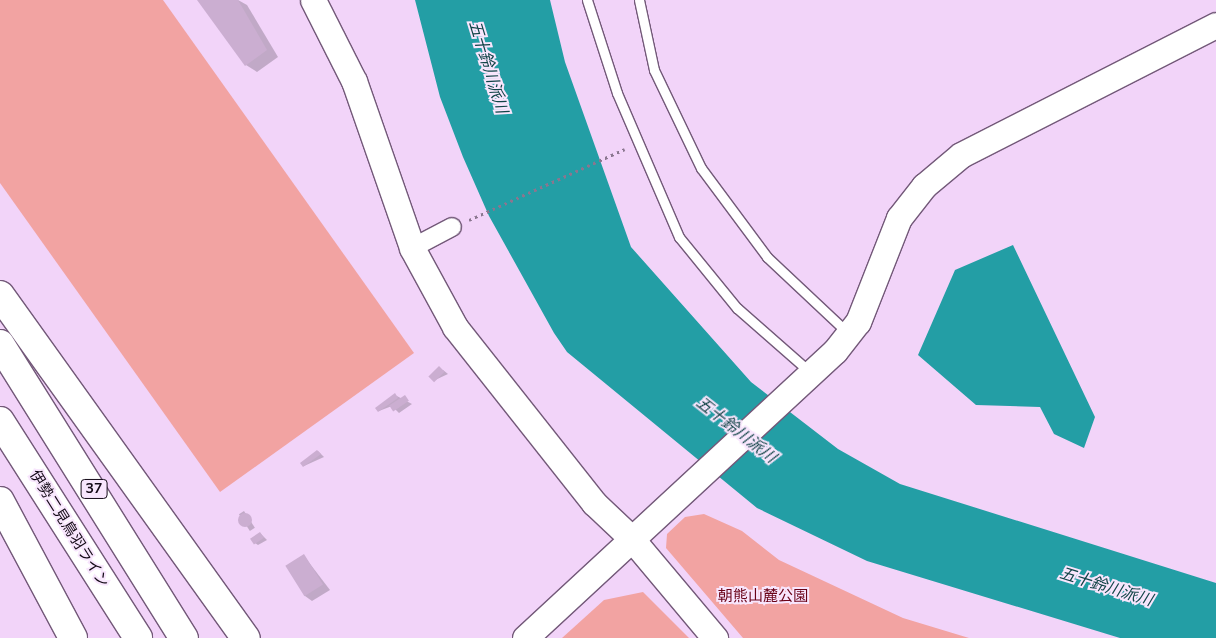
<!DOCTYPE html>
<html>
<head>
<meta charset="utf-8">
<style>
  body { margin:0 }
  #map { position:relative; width:1216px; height:638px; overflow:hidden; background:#f2d4f9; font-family:"Nunito Sans","Noto Sans JP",sans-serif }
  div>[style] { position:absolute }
  .green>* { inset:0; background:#f2a3a2 }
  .water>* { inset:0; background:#239ea5 }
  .shadow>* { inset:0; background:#0003; transform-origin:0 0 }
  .building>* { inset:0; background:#cbaed1; transform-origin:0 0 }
  .round { border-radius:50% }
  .path>* { height:3px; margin-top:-1.5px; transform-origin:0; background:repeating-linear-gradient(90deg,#8a768f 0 2.5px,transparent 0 6.5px) }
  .roads { filter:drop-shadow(1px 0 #735979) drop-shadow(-1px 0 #735979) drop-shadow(0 1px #735979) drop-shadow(0 -1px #735979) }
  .lane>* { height:9px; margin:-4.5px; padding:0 4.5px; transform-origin:4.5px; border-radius:4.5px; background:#fff }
  .street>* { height:18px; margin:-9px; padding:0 9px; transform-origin:9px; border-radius:9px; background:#fff }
  .secondary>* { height:25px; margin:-12.5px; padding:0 12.5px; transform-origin:12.5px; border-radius:12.5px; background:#fff }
  .primary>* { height:28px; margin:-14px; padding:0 14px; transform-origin:14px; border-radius:14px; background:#fff }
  span { translate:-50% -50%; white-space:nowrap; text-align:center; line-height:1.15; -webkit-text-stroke:4px #f8e6fd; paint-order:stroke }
  .shield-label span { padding:1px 4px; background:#f8e6fd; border:1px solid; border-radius:4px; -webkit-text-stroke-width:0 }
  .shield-label { font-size:14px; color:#130916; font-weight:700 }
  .street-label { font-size:15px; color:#130916 }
  .park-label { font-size:15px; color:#690217 }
  .water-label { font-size:16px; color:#114447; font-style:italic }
</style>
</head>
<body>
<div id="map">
  <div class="green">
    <i style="clip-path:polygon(0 0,163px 0,414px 353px,220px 492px,0 183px)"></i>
    <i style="clip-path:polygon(704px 514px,742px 531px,779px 560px,903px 618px,969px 638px,743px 638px,666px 548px,667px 534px,685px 517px)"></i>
    <i style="clip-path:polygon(643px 592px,689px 638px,562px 638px,604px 600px)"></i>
  </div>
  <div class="water">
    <i style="clip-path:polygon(415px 0,550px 0,565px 62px,631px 247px,751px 382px,838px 449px,900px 484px,1216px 583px,1216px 638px,1120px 638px,867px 561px,757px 508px,567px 352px,554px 333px,489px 216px,463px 157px,440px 97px)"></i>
    <i style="clip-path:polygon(1013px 245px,1095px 417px,1084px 448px,1054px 434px,1040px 407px,976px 405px,918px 355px,955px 270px)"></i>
  </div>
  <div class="shadow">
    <i style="clip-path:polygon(199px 0,238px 0,247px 5px,278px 57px,257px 72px,246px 65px)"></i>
    <i style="clip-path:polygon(443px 370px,448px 374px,433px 381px)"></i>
    <i style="clip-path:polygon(395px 395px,412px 404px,399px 413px,392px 406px,379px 411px,377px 408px)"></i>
    <i style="clip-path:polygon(318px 451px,324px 457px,304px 466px,301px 463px)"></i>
    <i style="left:244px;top:511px;width:20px;height:6px;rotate:57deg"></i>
    <i style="clip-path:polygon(260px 533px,267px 540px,258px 545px,255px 543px)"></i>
    <i style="clip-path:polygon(304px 556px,330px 590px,312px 601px,305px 596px)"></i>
  </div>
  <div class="building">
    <i style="clip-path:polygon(197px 0,238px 0,267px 50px,245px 66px)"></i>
    <i style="left:439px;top:366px;width:8px;height:15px;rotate:45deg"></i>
    <i style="clip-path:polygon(395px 393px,398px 398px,378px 412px,375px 408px)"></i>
    <i style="left:405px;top:395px;width:7px;height:19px;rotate:56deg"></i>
    <i style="clip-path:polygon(317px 450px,321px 454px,303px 467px,300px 463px)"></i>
    <i class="round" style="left:238px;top:513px;width:14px;height:14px"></i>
    <i style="left:260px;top:532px;width:7px;height:12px;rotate:56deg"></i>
    <i style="left:304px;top:554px;width:36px;height:22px;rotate:58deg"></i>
  </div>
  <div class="path">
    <i style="left:469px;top:220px;width:171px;rotate:-24.5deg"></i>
  </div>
  <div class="roads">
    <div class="lane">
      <i style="left:587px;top:0;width:98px;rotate:72.1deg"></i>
      <i style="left:617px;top:93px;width:157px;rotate:66.7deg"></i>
      <i style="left:679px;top:237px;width:92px;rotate:50.8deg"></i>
      <i style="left:737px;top:308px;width:98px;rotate:41.3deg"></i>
      <i style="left:639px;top:0;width:72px;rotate:77.9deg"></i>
      <i style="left:654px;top:70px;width:109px;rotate:64.4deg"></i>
      <i style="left:701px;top:168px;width:111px;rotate:53.4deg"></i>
      <i style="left:767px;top:257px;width:111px;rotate:43.2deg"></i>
    </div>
    <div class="street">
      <i style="left:412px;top:248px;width:45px;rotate:-27.7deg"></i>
    </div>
    <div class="secondary">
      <i style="left:313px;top:0;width:91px;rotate:63.2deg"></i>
      <i style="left:354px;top:81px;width:177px;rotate:70.8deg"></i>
      <i style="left:412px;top:248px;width:90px;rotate:61.4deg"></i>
      <i style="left:455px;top:327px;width:224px;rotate:51.7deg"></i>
      <i style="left:594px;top:503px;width:51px;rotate:43.4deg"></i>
      <i style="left:631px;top:538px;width:131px;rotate:50deg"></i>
      <i style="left:525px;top:638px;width:422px;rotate:-42.8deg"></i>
      <i style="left:835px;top:351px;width:37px;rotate:-52deg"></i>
      <i style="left:858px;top:322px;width:112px;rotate:-68.5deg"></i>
      <i style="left:899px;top:218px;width:41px;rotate:-52deg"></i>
      <i style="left:924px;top:186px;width:48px;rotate:-40deg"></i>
      <i style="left:961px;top:155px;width:286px;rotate:-27deg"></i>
    </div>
    <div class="primary">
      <i style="left:0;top:295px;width:422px;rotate:54.4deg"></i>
      <i style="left:0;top:344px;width:347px;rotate:58deg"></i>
      <i style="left:0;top:421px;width:257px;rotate:57.5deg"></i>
      <i style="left:0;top:501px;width:155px;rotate:61.9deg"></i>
    </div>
  </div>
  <div class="shield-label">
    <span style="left:94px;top:489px">37</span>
  </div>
  <div class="street-label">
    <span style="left:69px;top:529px;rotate:58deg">伊勢二見鳥羽ライン</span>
  </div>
  <div class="park-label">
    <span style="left:763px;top:597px">朝熊山麓公園</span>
  </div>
  <div class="water-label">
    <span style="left:488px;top:67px;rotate:73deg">五十鈴川派川</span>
    <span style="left:736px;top:430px;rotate:38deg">五十鈴川派川</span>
    <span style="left:1106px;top:587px;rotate:17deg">五十鈴川派川</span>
  </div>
</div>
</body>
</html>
